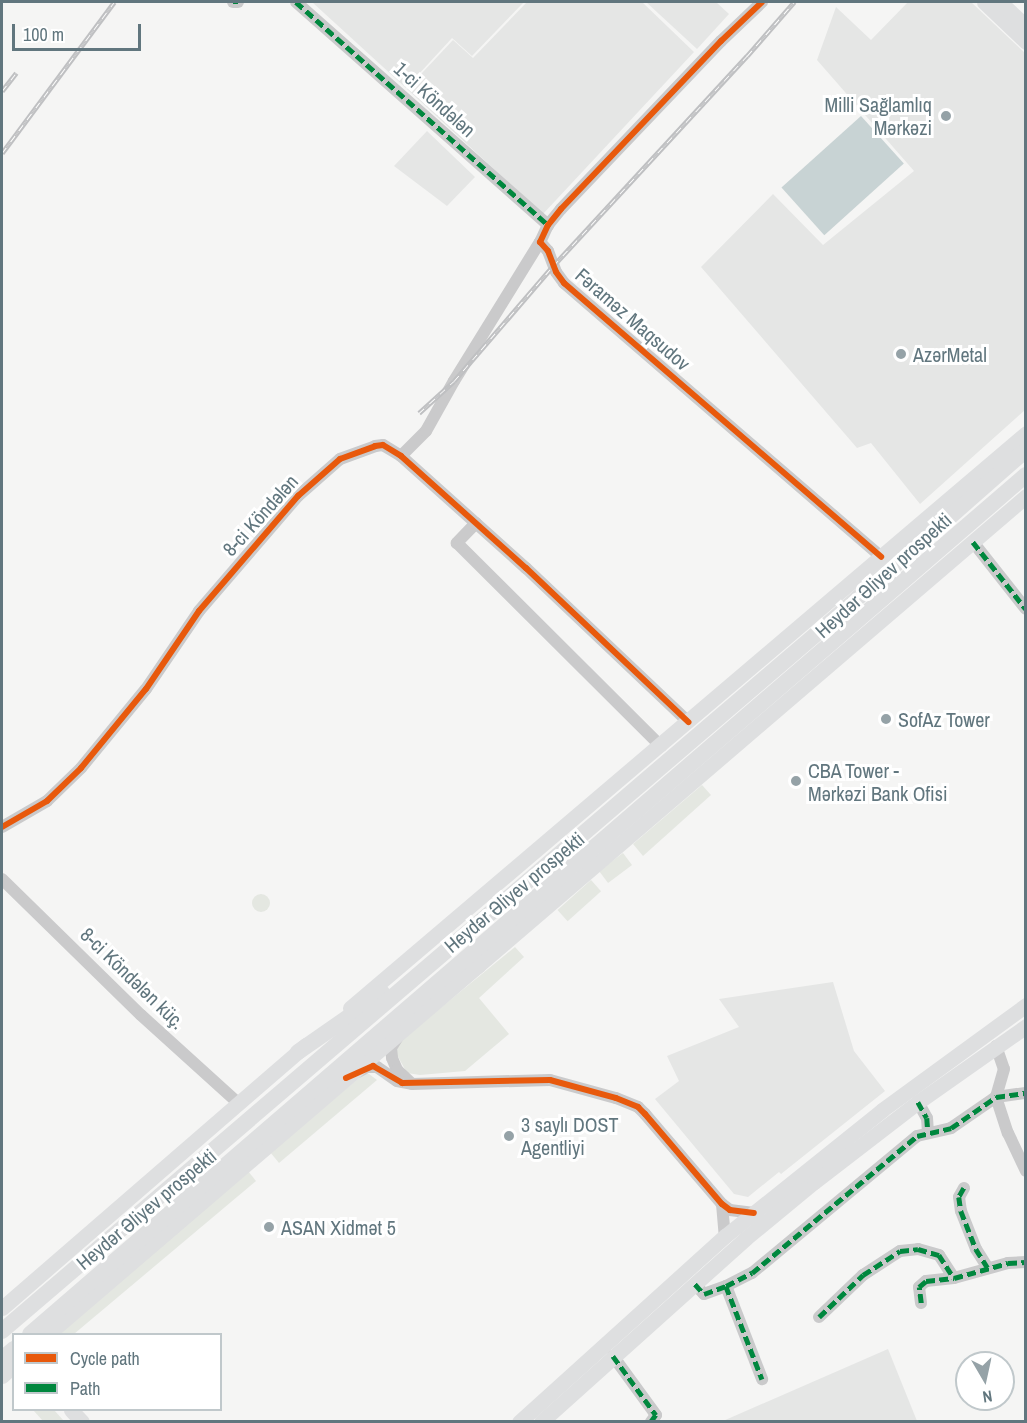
<!DOCTYPE html>
<html>
<head>
<meta charset="utf-8">
<style>
  body { margin:0 }
  #map { position:relative; width:1027px; height:1423px; overflow:hidden; background:#f5f5f4; font-family:"Archivo Narrow",sans-serif }
  div>[style] { position:absolute }
  .built>* { inset:0; background:#e5e6e5 }
  .green>* { inset:0; background:#e4e7e1; transform-origin:0 0 }
  .round { border-radius:50% }
  .water>* { inset:0; background:#c8d3d4; transform-origin:0 0 }
  .minor>* { height:12px; margin:-6px; padding:0 6px; transform-origin:6px; border-radius:6px; background:#cacacb }
  .major>* { height:15px; margin:-7.5px; padding:0 7.5px; transform-origin:7.5px; border-radius:7.5px; background:#dedfe0 }
  .highway>* { height:16px; margin:-8px; padding:0 8px; transform-origin:8px; border-radius:8px; background:#dedfe0 }
  .rail>* { height:4.5px; margin-top:-2.25px; transform-origin:0; background:repeating-linear-gradient(90deg,#fff 0 7px,#bfc0c2 0 14px); box-sizing:border-box; border-block:2px solid #bfc0c2 }
  .quiet>* { height:4.5px; margin-top:-2.25px; transform-origin:0; background:repeating-linear-gradient(90deg,#00873e 0 9px,transparent 0 13.5px) }
  .cycleway>* { height:6px; margin:-3px; padding:0 3px; transform-origin:3px; border-radius:3px; background:#e8590c }
  .dots>* { width:16px; height:16px; translate:-50% -50%; box-sizing:border-box; border:3px solid #fff; border-radius:50% }
  span { translate:-50% -50%; white-space:nowrap; text-align:center; line-height:1.15; -webkit-text-stroke:6px #fff; paint-order:stroke }
  .street-label { font-size:20px; color:#61767e }
  .poi-label { font-size:20px; color:#61767e }
  .right { translate:-100% -50%; text-align:right }
  .left { translate:0 -50%; text-align:left }
  .frame { position:absolute; inset:0; border:3px solid #61767e; pointer-events:none }
  .legend { position:absolute; left:12px; top:1333px; width:210px; height:78px; box-sizing:border-box; background:#fff; border:2px solid #c0c8cb; margin:0; padding:8px 10px; list-style:none; font-size:18px; color:#61767e }
  .legend li { display:flex; align-items:center; gap:12px; height:30px }
  .legend b { width:30px; border:2px solid #c0c8cb }
  .north { position:absolute; left:955px; top:1351px; width:60px; height:60px; box-sizing:border-box; background:#fff; border:2px solid #c0c8cb; border-radius:50%; rotate:171deg; font-size:16px; font-weight:700; line-height:24px; text-align:center; color:#61767e }
  .north::after { content:''; display:block; margin:auto; width:21px; height:27px; background:#95a2a7; clip-path:polygon(50% 0,100% 100%,50% 72%,0 100%) }
  .scale { position:absolute; left:12px; top:24px; width:129px; height:27px; box-sizing:border-box; border:3px solid #61767e; border-top:0; padding-left:8px; font-size:18px; line-height:21px; white-space:nowrap; color:#61767e; -webkit-text-stroke:4px #fff; paint-order:stroke }
</style>
</head>
<body>
<div id="map">
  <div class="built">
    <i style="clip-path:polygon(312px 2px,524px 2px,472px 56px,452px 38px,406px 88px)"></i>
    <i style="clip-path:polygon(527px 2px,642px 2px,694px 52px,543px 214px,407px 89px,453px 40px,473px 58px)"></i>
    <i style="clip-path:polygon(646px 2px,716px 2px,729px 14px,697px 49px)"></i>
    <i style="clip-path:polygon(908px 2px,971px 2px,1026px 54px,1025px 410px,920px 504px,871px 443px,857px 448px,701px 267px,773px 194px,823px 245px,914px 171px,817px 60px,836px 7px,871px 40px)"></i>
    <i style="clip-path:polygon(427px 131px,475px 177px,447px 206px,394px 166px)"></i>
    <i style="clip-path:polygon(833px 982px,854px 1051px,885px 1091px,781px 1174px,779px 1172px,748px 1197px,734px 1194px,655px 1099px,679px 1081px,667px 1056px,739px 1027px,719px 999px)"></i>
    <i style="clip-path:polygon(888px 1349px,917px 1421px,723px 1421px)"></i>
  </div>
  <div class="green">
    <i style="clip-path:polygon(702px 785px,711px 795px,643px 856px,633px 844px)"></i>
    <i style="left:623px;top:853px;width:15px;height:30px;rotate:53deg"></i>
    <i style="left:591px;top:880px;width:15px;height:45px;rotate:48deg"></i>
    <i class="round" style="left:252px;top:894px;width:18px;height:18px"></i>
    <i style="clip-path:polygon(515px 947px,524px 957px,479px 998px,509px 1034px,465px 1071px,420px 1075px,407px 1073px,396px 1053px,400px 1041px)"></i>
    <i style="clip-path:polygon(364px 1074px,369px 1074px,377px 1080px,279px 1163px,270px 1152px)"></i>
    <i style="clip-path:polygon(248px 1171px,256px 1181px,74px 1334px,57px 1334px)"></i>
    <i style="clip-path:polygon(33px 1410px,54px 1410px,64px 1421px,43px 1421px)"></i>
  </div>
  <div class="water">
    <i style="left:861px;top:116px;width:64px;height:107px;rotate:48deg"></i>
  </div>
  <div class="minor">
    <i style="left:233px;top:2px;width:5px"></i>
    <i style="left:296px;top:2px;width:337px;rotate:41.5deg"></i>
    <i style="left:762px;top:2px;width:57px;rotate:136.4deg"></i>
    <i style="left:721px;top:41px;width:232px;rotate:133.6deg"></i>
    <i style="left:561px;top:209px;width:21px;rotate:129deg"></i>
    <i style="left:548px;top:225px;width:19px;rotate:115deg"></i>
    <i style="left:540px;top:242px;width:12px;rotate:48deg"></i>
    <i style="left:548px;top:251px;width:22px;rotate:69deg"></i>
    <i style="left:556px;top:272px;width:14px;rotate:54deg"></i>
    <i style="left:564px;top:283px;width:419px;rotate:40.8deg"></i>
    <i style="left:401px;top:456px;width:35px;rotate:-45deg"></i>
    <i style="left:426px;top:431px;width:57px;rotate:-60.8deg"></i>
    <i style="left:454px;top:381px;width:163px;rotate:-58.3deg"></i>
    <i style="left:476px;top:523px;width:28px;rotate:134deg"></i>
    <i style="left:457px;top:543px;width:288px;rotate:44.9deg"></i>
    <i style="left:973px;top:542px;width:85px;rotate:51.7deg"></i>
    <i style="left:2px;top:827px;width:52px;rotate:-30deg"></i>
    <i style="left:47px;top:801px;width:47px;rotate:-44.1deg"></i>
    <i style="left:81px;top:768px;width:102px;rotate:-50.6deg"></i>
    <i style="left:146px;top:689px;width:94px;rotate:-55.8deg"></i>
    <i style="left:199px;top:611px;width:152px;rotate:-49.3deg"></i>
    <i style="left:298px;top:496px;width:56px;rotate:-41.4deg"></i>
    <i style="left:340px;top:459px;width:37px;rotate:-20deg"></i>
    <i style="left:375px;top:446px;width:8px;rotate:-7deg"></i>
    <i style="left:383px;top:445px;width:21px;rotate:31deg"></i>
    <i style="left:401px;top:456px;width:168px;rotate:41.9deg"></i>
    <i style="left:526px;top:568px;width:224px;rotate:43.5deg"></i>
    <i style="left:2px;top:879px;width:194px;rotate:44.4deg"></i>
    <i style="left:141px;top:1015px;width:132px;rotate:42.2deg"></i>
    <i style="left:399px;top:1035px;width:15px;rotate:122deg"></i>
    <i style="left:391px;top:1048px;width:10px;rotate:84deg"></i>
    <i style="left:392px;top:1058px;width:13px;rotate:67deg"></i>
    <i style="left:397px;top:1070px;width:19px;rotate:43deg"></i>
    <i style="left:996px;top:1046px;width:24px;rotate:71deg"></i>
    <i style="left:1004px;top:1069px;width:29px;rotate:106deg"></i>
    <i style="left:996px;top:1097px;width:38px;rotate:72deg"></i>
    <i style="left:1008px;top:1133px;width:42px;rotate:64.7deg"></i>
    <i style="left:358px;top:1072px;width:10px;rotate:-29deg"></i>
    <i style="left:367px;top:1067px;width:10px"></i>
    <i style="left:377px;top:1067px;width:24px;rotate:35deg"></i>
    <i style="left:397px;top:1081px;width:15px;rotate:11deg"></i>
    <i style="left:412px;top:1084px;width:138px;rotate:-1.7deg"></i>
    <i style="left:550px;top:1080px;width:68px;rotate:15.3deg"></i>
    <i style="left:616px;top:1098px;width:24px;rotate:22deg"></i>
    <i style="left:638px;top:1107px;width:10px;rotate:45deg"></i>
    <i style="left:645px;top:1114px;width:118px;rotate:49.5deg"></i>
    <i style="left:722px;top:1204px;width:10px;rotate:37deg"></i>
    <i style="left:730px;top:1210px;width:24px;rotate:7deg"></i>
    <i style="left:918px;top:1102px;width:18px;rotate:61deg"></i>
    <i style="left:927px;top:1118px;width:13px;rotate:86deg"></i>
    <i style="left:964px;top:1188px;width:10px;rotate:119deg"></i>
    <i style="left:959px;top:1197px;width:14px;rotate:82deg"></i>
    <i style="left:961px;top:1211px;width:41px;rotate:68.5deg"></i>
    <i style="left:976px;top:1249px;width:22px;rotate:58deg"></i>
    <i style="left:722px;top:1204px;width:32px;rotate:85deg"></i>
    <i style="left:695px;top:1284px;width:13px;rotate:48deg"></i>
    <i style="left:704px;top:1294px;width:23px;rotate:-20deg"></i>
    <i style="left:726px;top:1286px;width:100px;rotate:68.8deg"></i>
    <i style="left:726px;top:1286px;width:29px;rotate:-27deg"></i>
    <i style="left:752px;top:1273px;width:214px;rotate:-39.7deg"></i>
    <i style="left:917px;top:1136px;width:35px;rotate:-13deg"></i>
    <i style="left:951px;top:1128px;width:55px;rotate:-34.6deg"></i>
    <i style="left:996px;top:1097px;width:30px;rotate:-8deg"></i>
    <i style="left:921px;top:1303px;width:16px;rotate:-97deg"></i>
    <i style="left:919px;top:1287px;width:9px;rotate:-41deg"></i>
    <i style="left:926px;top:1281px;width:28px;rotate:-6deg"></i>
    <i style="left:954px;top:1278px;width:56px;rotate:-15.5deg"></i>
    <i style="left:1008px;top:1263px;width:18px;rotate:-3deg"></i>
    <i style="left:819px;top:1317px;width:61px;rotate:-43.7deg"></i>
    <i style="left:863px;top:1275px;width:44px;rotate:-33deg"></i>
    <i style="left:900px;top:1251px;width:18px;rotate:-6deg"></i>
    <i style="left:918px;top:1249px;width:22px;rotate:16deg"></i>
    <i style="left:939px;top:1255px;width:27px;rotate:57deg"></i>
    <i style="left:613px;top:1356px;width:73px;rotate:53.9deg"></i>
    <i style="left:656px;top:1415px;width:9px;rotate:126deg"></i>
  </div>
  <div class="major">
    <i style="left:984px;top:2px;width:58px;rotate:43.6deg"></i>
    <i style="left:1000px;top:2px;width:35px;rotate:43deg"></i>
    <i style="left:350px;top:1008px;width:887px;rotate:-40.38deg"></i>
    <i style="left:2px;top:1308px;width:402px;rotate:-40.9deg"></i>
    <i style="left:48px;top:1334px;width:1288px;rotate:-40.59deg"></i>
    <i style="left:2px;top:1376px;width:16px;rotate:-43deg"></i>
    <i style="left:71px;top:1410px;width:16px;rotate:47deg"></i>
    <i style="left:519px;top:1422px;width:278px;rotate:-42.1deg"></i>
    <i style="left:725px;top:1236px;width:201px;rotate:-38.7deg"></i>
    <i style="left:882px;top:1110px;width:178px;rotate:-36.1deg"></i>
    <i style="left:541px;top:1422px;width:275px;rotate:-41.9deg"></i>
    <i style="left:746px;top:1238px;width:88px;rotate:-39.5deg"></i>
    <i style="left:814px;top:1182px;width:131px;rotate:-37.6deg"></i>
    <i style="left:918px;top:1102px;width:132px;rotate:-35.1deg"></i>
  </div>
  <div class="highway">
    <i style="left:440px;top:990px;width:45px;rotate:-32.3deg"></i>
    <i style="left:298px;top:1052px;width:103px;rotate:-34.8deg"></i>
    <i style="left:2px;top:1331px;width:1078px;rotate:-40.56deg"></i>
    <i style="left:821px;top:630px;width:273px;rotate:-41.3deg"></i>
    <i style="left:30px;top:1334px;width:1315px;rotate:-40.78deg"></i>
    <i style="left:2px;top:1359px;width:16px;rotate:-40deg"></i>
  </div>
  <div class="rail">
    <i style="left:2px;top:91px;width:23px;rotate:-52deg"></i>
    <i style="left:2px;top:153px;width:188px;rotate:-53.4deg"></i>
    <i style="left:419px;top:413px;width:47px;rotate:-42.4deg"></i>
    <i style="left:454px;top:381px;width:152px;rotate:-49.3deg"></i>
    <i style="left:553px;top:266px;width:286px;rotate:-47.3deg"></i>
    <i style="left:747px;top:56px;width:72px;rotate:-49deg"></i>
  </div>
  <div class="quiet">
    <i style="left:233px;top:2px;width:5px"></i>
    <i style="left:296px;top:2px;width:337px;rotate:41.5deg"></i>
    <i style="left:973px;top:542px;width:85px;rotate:51.7deg"></i>
    <i style="left:918px;top:1102px;width:18px;rotate:61deg"></i>
    <i style="left:927px;top:1118px;width:13px;rotate:86deg"></i>
    <i style="left:964px;top:1188px;width:10px;rotate:119deg"></i>
    <i style="left:959px;top:1197px;width:14px;rotate:82deg"></i>
    <i style="left:961px;top:1211px;width:41px;rotate:68.5deg"></i>
    <i style="left:976px;top:1249px;width:22px;rotate:58deg"></i>
    <i style="left:695px;top:1284px;width:13px;rotate:48deg"></i>
    <i style="left:704px;top:1294px;width:23px;rotate:-20deg"></i>
    <i style="left:726px;top:1286px;width:100px;rotate:68.8deg"></i>
    <i style="left:726px;top:1286px;width:29px;rotate:-27deg"></i>
    <i style="left:752px;top:1273px;width:214px;rotate:-39.7deg"></i>
    <i style="left:917px;top:1136px;width:35px;rotate:-13deg"></i>
    <i style="left:951px;top:1128px;width:55px;rotate:-34.6deg"></i>
    <i style="left:996px;top:1097px;width:30px;rotate:-8deg"></i>
    <i style="left:921px;top:1303px;width:16px;rotate:-97deg"></i>
    <i style="left:919px;top:1287px;width:9px;rotate:-41deg"></i>
    <i style="left:926px;top:1281px;width:28px;rotate:-6deg"></i>
    <i style="left:954px;top:1278px;width:56px;rotate:-15.5deg"></i>
    <i style="left:1008px;top:1263px;width:18px;rotate:-3deg"></i>
    <i style="left:819px;top:1317px;width:61px;rotate:-43.7deg"></i>
    <i style="left:863px;top:1275px;width:44px;rotate:-33deg"></i>
    <i style="left:900px;top:1251px;width:18px;rotate:-6deg"></i>
    <i style="left:918px;top:1249px;width:22px;rotate:16deg"></i>
    <i style="left:939px;top:1255px;width:27px;rotate:57deg"></i>
    <i style="left:613px;top:1356px;width:73px;rotate:53.9deg"></i>
    <i style="left:656px;top:1415px;width:9px;rotate:126deg"></i>
  </div>
  <div class="cycleway">
    <i style="left:762px;top:2px;width:57px;rotate:136.4deg"></i>
    <i style="left:721px;top:41px;width:232px;rotate:133.6deg"></i>
    <i style="left:561px;top:209px;width:21px;rotate:129deg"></i>
    <i style="left:548px;top:225px;width:19px;rotate:115deg"></i>
    <i style="left:540px;top:242px;width:12px;rotate:48deg"></i>
    <i style="left:548px;top:251px;width:22px;rotate:69deg"></i>
    <i style="left:556px;top:272px;width:14px;rotate:54deg"></i>
    <i style="left:564px;top:283px;width:419px;rotate:40.8deg"></i>
    <i style="left:2px;top:827px;width:52px;rotate:-30deg"></i>
    <i style="left:47px;top:801px;width:47px;rotate:-44.1deg"></i>
    <i style="left:81px;top:768px;width:102px;rotate:-50.6deg"></i>
    <i style="left:146px;top:689px;width:94px;rotate:-55.8deg"></i>
    <i style="left:199px;top:611px;width:152px;rotate:-49.3deg"></i>
    <i style="left:298px;top:496px;width:56px;rotate:-41.4deg"></i>
    <i style="left:340px;top:459px;width:37px;rotate:-20deg"></i>
    <i style="left:375px;top:446px;width:8px;rotate:-7deg"></i>
    <i style="left:383px;top:445px;width:21px;rotate:31deg"></i>
    <i style="left:401px;top:456px;width:168px;rotate:41.9deg"></i>
    <i style="left:526px;top:568px;width:224px;rotate:43.5deg"></i>
    <i style="left:346px;top:1078px;width:30px;rotate:-24deg"></i>
    <i style="left:373px;top:1066px;width:34px;rotate:30deg"></i>
    <i style="left:402px;top:1083px;width:148px;rotate:-1.2deg"></i>
    <i style="left:550px;top:1080px;width:68px;rotate:15.3deg"></i>
    <i style="left:616px;top:1098px;width:24px;rotate:22deg"></i>
    <i style="left:638px;top:1107px;width:10px;rotate:45deg"></i>
    <i style="left:645px;top:1114px;width:118px;rotate:49.5deg"></i>
    <i style="left:722px;top:1204px;width:10px;rotate:37deg"></i>
    <i style="left:730px;top:1210px;width:24px;rotate:7deg"></i>
  </div>
  <div class="dots">
    <i style="left:946px;top:116px;background:#95a2a7"></i>
    <i style="left:901px;top:354px;background:#95a2a7"></i>
    <i style="left:886px;top:719px;background:#95a2a7"></i>
    <i style="left:796px;top:781px;background:#95a2a7"></i>
    <i style="left:509px;top:1136px;background:#95a2a7"></i>
    <i style="left:269px;top:1227px;background:#95a2a7"></i>
  </div>
  <div class="street-label">
    <span style="left:435px;top:99px;rotate:42deg">1-ci Köndələn</span>
    <span style="left:633px;top:319px;rotate:41deg">Fəraməz Maqsudov</span>
    <span style="left:260px;top:515px;rotate:-48deg">8-ci Köndələn</span>
    <span style="left:883px;top:575px;rotate:-42deg">Heydər Əliyev prospekti</span>
    <span style="left:514px;top:892px;rotate:-40deg">Heydər Əliyev prospekti</span>
    <span style="left:133px;top:978px;rotate:44deg">8-ci Köndələn küç.</span>
    <span style="left:146px;top:1209px;rotate:-40deg">Heydər Əliyev prospekti</span>
  </div>
  <div class="poi-label">
    <span class="right" style="left:932px;top:116px">Milli Sağlamlıq<br>Mərkəzi</span>
    <span class="left" style="left:913px;top:354px">AzərMetal</span>
    <span class="left" style="left:898px;top:719px">SofAz Tower</span>
    <span class="left" style="left:808px;top:782px">CBA Tower -<br>Mərkəzi Bank Ofisi</span>
    <span class="left" style="left:521px;top:1136px">3 saylı DOST<br>Agentliyi</span>
    <span class="left" style="left:281px;top:1227px">ASAN Xidmət 5</span>
  </div>
  <div class="frame"></div>
  <ul class="legend">
  <li><b style="height:8px;background:#e8590c"></b>Cycle path</li>
  <li><b style="height:8px;background:#00873e"></b>Path</li>
  </ul>
  <div class="north">N</div>
  <div class="scale">100 m</div>
</div>
</body>
</html>
